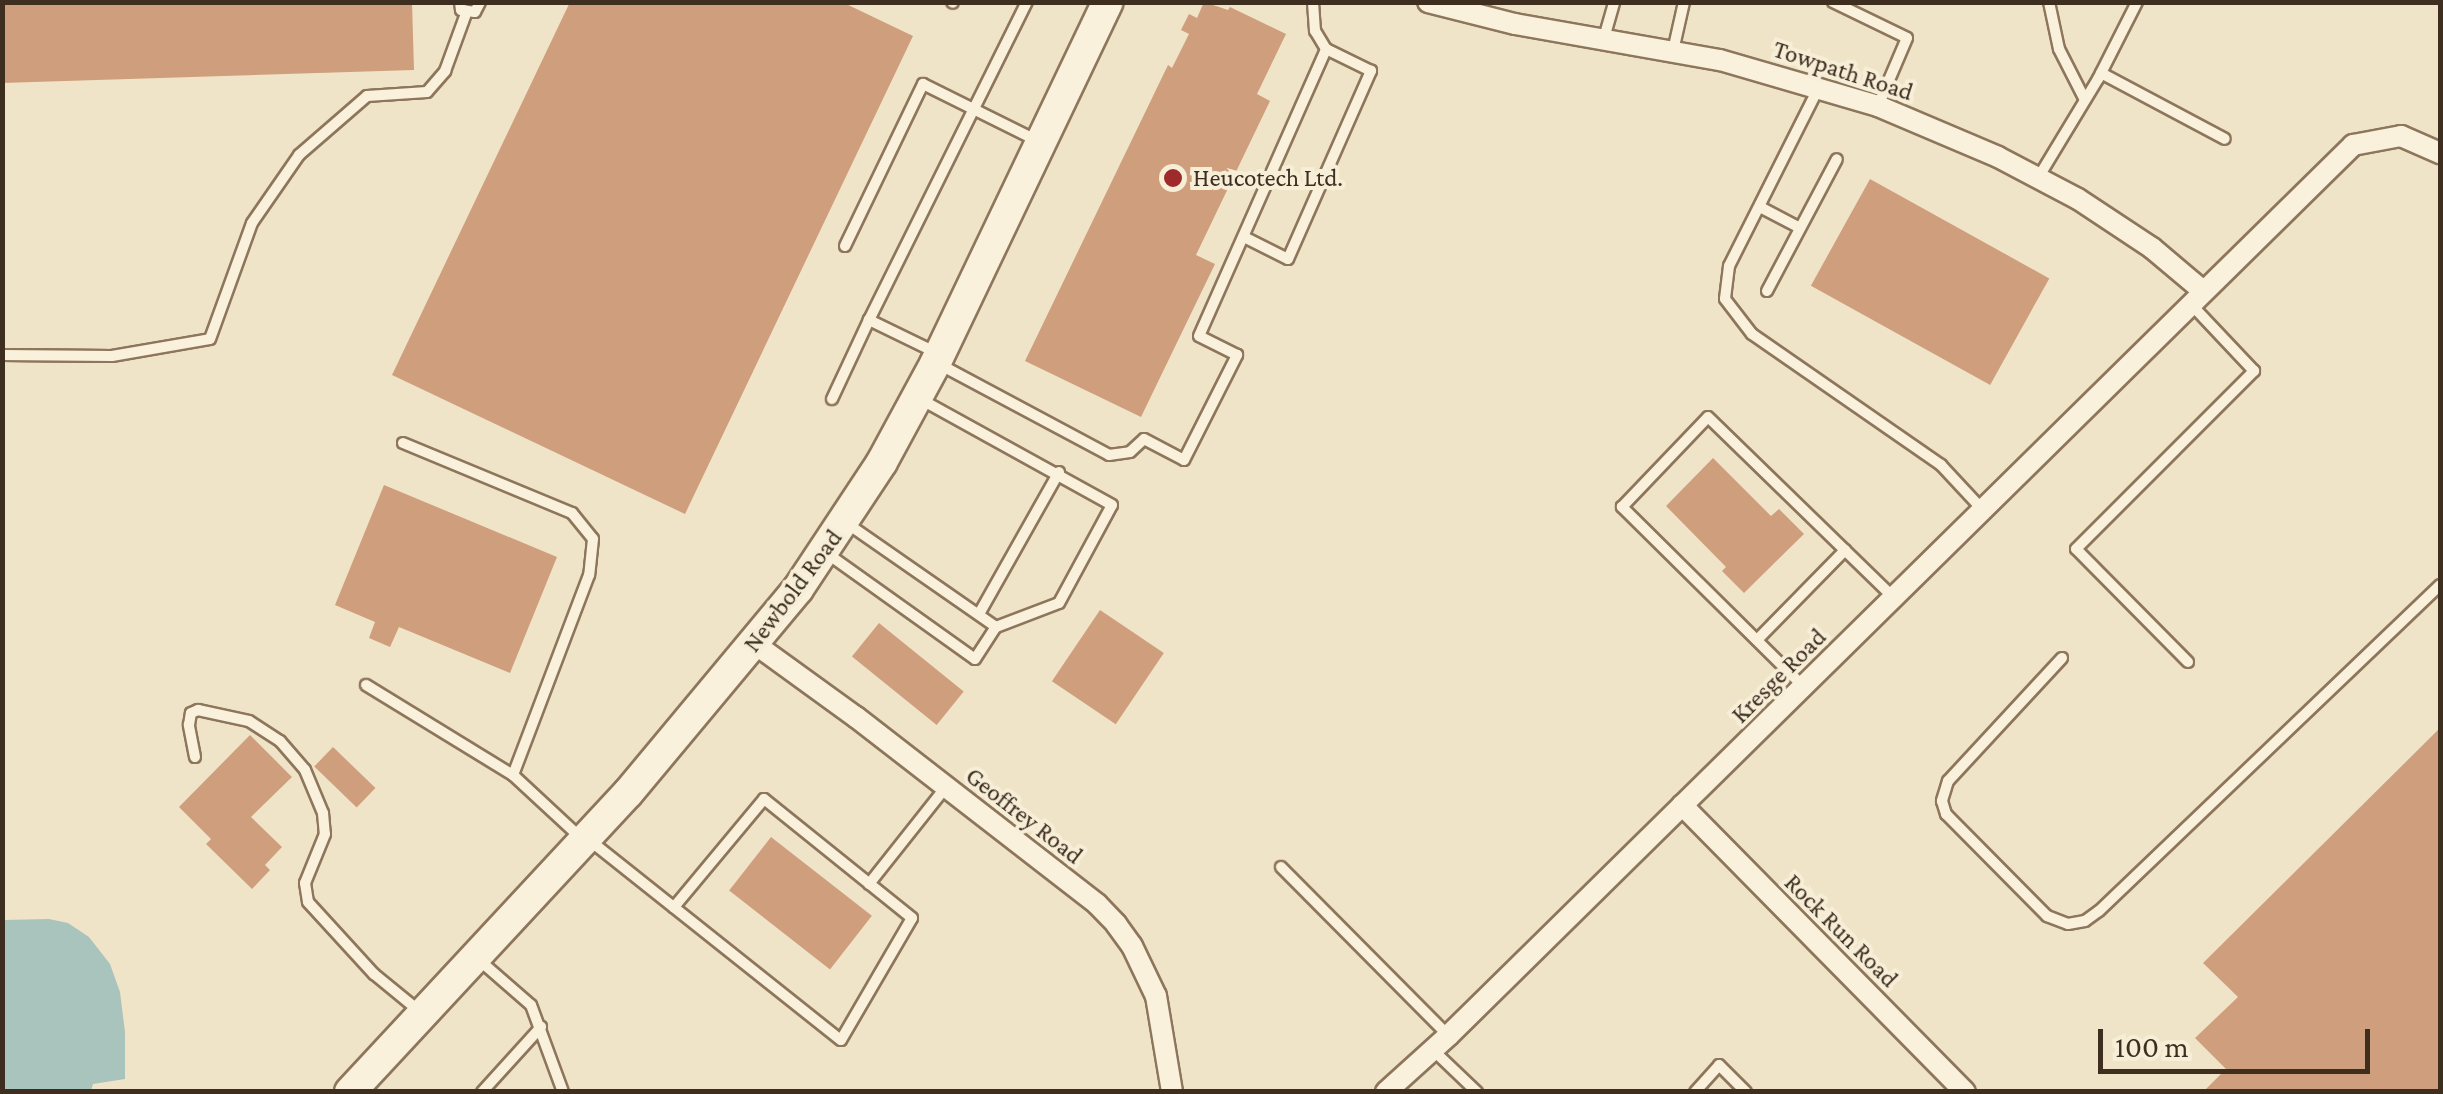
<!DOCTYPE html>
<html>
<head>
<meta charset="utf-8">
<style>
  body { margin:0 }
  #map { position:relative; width:2443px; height:1094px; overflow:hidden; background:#f0e4c8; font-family:"Crimson Pro",serif }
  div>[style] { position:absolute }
  .water>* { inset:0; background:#a9c4bc }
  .building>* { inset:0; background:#cf9f7d; transform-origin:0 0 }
  .roads { filter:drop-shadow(2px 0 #8d765c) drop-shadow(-2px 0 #8d765c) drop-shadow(0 2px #8d765c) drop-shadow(0 -2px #8d765c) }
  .lane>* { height:10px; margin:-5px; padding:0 5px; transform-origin:5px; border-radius:5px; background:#faf1dc }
  .street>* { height:20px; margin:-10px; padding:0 10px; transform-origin:10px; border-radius:10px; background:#faf1dc }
  .secondary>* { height:30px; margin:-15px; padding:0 15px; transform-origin:15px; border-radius:15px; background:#faf1dc }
  .dots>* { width:28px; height:28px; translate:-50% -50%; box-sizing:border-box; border:5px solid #f7eed8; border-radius:50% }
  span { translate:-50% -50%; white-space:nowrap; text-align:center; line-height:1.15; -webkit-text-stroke:8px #f7eed8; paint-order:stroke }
  .street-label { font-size:25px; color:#3d2e20 }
  .poi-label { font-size:25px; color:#3d2e20 }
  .left { translate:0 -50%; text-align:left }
  .frame { position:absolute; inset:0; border:5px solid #3d2e20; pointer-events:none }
  .scale { position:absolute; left:2098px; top:1029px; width:272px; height:45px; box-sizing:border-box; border:5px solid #3d2e20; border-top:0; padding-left:12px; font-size:30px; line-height:35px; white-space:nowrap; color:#3d2e20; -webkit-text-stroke:8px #f7eed8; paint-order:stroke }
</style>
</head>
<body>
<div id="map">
  <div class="water">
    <i style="clip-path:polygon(49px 919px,68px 923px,89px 937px,110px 964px,120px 992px,125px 1032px,125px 1079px,93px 1084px,91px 1091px,3px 1091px,3px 920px)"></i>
  </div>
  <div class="building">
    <i style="clip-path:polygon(2px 2px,412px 2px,414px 70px,2px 83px)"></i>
    <i style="clip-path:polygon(570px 2px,842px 2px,913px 36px,685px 514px,392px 375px)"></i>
    <i style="clip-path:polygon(1204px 2px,1228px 10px,1230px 7px,1286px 34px,1257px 94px,1270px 101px,1196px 255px,1215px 264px,1141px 417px,1025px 361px,1168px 65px,1172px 68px,1189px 34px,1181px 30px,1189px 14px,1197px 18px)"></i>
    <i style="left:1870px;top:179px;width:205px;height:122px;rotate:29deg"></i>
    <i style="clip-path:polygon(1713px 458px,1771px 516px,1779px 509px,1804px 534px,1744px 593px,1722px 571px,1726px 567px,1666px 506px)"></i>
    <i style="clip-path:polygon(384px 485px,557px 557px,510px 673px,399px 627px,390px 647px,369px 638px,375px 622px,335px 605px)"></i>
    <i style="left:1100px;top:610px;width:77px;height:86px;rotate:34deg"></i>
    <i style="left:879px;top:623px;width:109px;height:43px;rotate:39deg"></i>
    <i style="clip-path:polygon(2440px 728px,2440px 1092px,2203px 1092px,2226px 1069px,2195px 1038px,2238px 997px,2203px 963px)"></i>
    <i style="clip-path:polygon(250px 735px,292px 777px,251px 817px,282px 847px,265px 865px,270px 870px,252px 889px,206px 844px,211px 839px,179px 807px)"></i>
    <i style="left:333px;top:747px;width:59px;height:27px;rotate:44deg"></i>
    <i style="left:771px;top:837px;width:128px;height:68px;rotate:38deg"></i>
  </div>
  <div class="roads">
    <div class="lane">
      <i style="left:460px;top:2px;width:8px;rotate:83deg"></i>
      <i style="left:461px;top:10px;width:14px;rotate:8deg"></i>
      <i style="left:475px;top:12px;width:11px;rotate:-63deg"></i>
      <i style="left:952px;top:2px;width:1px;rotate:45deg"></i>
      <i style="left:1833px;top:2px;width:82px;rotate:25.9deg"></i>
      <i style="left:1907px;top:38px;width:74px;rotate:113.1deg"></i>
      <i style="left:2049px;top:2px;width:48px;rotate:78deg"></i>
      <i style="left:2059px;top:49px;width:57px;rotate:63deg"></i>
      <i style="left:1604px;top:38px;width:37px;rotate:-74deg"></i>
      <i style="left:1673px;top:51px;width:50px;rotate:-77.3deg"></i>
      <i style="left:2101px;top:73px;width:140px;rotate:28deg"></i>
      <i style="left:1819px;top:87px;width:200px;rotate:116.7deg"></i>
      <i style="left:1729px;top:266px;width:33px;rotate:97deg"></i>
      <i style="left:1725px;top:299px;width:44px;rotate:52.4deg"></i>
      <i style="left:1752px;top:334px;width:230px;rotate:34.7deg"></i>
      <i style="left:1941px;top:465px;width:60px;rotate:47deg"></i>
      <i style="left:2038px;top:178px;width:116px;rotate:-58.8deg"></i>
      <i style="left:2098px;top:79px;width:86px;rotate:-63.1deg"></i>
      <i style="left:1760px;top:207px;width:45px;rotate:27.7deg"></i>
      <i style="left:1244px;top:237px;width:49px;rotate:26.6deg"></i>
      <i style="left:1288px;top:259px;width:206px;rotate:-66.2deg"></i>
      <i style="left:1371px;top:71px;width:50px;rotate:-153.9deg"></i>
      <i style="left:845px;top:246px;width:180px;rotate:-64.3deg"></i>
      <i style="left:923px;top:84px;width:131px;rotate:26.4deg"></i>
      <i style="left:1767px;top:291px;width:149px;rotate:-62.1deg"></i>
      <i style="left:937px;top:353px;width:76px;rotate:-154.1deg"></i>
      <i style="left:869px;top:320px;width:355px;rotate:-63.6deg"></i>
      <i style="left:2px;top:355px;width:110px;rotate:0.5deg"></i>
      <i style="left:112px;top:356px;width:99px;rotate:-9.8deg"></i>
      <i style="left:210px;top:339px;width:123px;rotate:-70.1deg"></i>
      <i style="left:252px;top:223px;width:83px;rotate:-55.3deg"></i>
      <i style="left:299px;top:155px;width:90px;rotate:-40.9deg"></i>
      <i style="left:367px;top:96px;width:60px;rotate:-3.8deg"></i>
      <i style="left:427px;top:92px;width:28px;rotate:-49deg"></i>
      <i style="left:445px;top:71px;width:64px;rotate:-69.9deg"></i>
      <i style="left:937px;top:363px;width:195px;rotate:28.1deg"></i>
      <i style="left:1109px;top:455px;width:21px;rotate:-8deg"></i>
      <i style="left:1130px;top:452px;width:19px;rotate:-43deg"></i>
      <i style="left:1144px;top:439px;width:45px;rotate:27.7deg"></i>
      <i style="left:1184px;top:460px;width:118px;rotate:-63.2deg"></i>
      <i style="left:1237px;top:355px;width:42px;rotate:-153.4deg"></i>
      <i style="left:1199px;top:336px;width:314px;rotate:-66.1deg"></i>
      <i style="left:1326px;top:49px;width:21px;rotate:-121deg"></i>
      <i style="left:1315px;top:31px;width:29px;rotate:-94deg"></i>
      <i style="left:832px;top:399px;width:87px;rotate:-64.9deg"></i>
      <i style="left:403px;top:443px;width:183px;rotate:22.5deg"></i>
      <i style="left:572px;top:513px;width:33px;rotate:51deg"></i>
      <i style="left:593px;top:539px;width:36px;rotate:96deg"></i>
      <i style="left:589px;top:575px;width:214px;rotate:110.8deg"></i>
      <i style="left:513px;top:775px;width:91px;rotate:42.8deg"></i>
      <i style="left:845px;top:522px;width:184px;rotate:34.8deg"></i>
      <i style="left:825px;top:552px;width:184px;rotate:35.5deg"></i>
      <i style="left:975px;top:659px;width:38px;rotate:-57deg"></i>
      <i style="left:996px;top:627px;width:67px;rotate:-20.9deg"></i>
      <i style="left:1059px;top:603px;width:111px;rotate:-61.6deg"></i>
      <i style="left:1112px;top:505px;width:222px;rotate:-151.1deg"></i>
      <i style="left:979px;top:614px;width:163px;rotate:-60.6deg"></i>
      <i style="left:1757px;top:640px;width:126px;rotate:-45.6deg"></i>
      <i style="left:2062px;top:658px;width:168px;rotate:132.8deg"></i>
      <i style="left:1948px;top:781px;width:21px;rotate:107deg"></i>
      <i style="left:1942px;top:801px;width:14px;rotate:73deg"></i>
      <i style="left:1946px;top:814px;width:144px;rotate:45.3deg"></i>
      <i style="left:2047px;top:916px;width:22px;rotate:21deg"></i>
      <i style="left:2068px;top:924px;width:17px;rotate:-10deg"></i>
      <i style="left:2085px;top:921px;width:17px;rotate:-36deg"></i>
      <i style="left:2099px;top:911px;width:472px;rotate:-43.7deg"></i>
      <i style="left:2188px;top:662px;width:159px;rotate:-134.7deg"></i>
      <i style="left:2076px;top:549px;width:252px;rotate:-45deg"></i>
      <i style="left:2254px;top:371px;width:93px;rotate:-133.3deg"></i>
      <i style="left:366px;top:685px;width:172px;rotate:31.5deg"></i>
      <i style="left:1803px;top:686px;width:255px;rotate:-135.3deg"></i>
      <i style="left:1622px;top:507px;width:124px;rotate:-46.3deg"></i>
      <i style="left:1708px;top:417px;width:258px;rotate:44.2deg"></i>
      <i style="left:195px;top:757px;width:33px;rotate:-101deg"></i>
      <i style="left:189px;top:725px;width:12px;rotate:-81deg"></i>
      <i style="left:191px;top:713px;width:8px;rotate:-23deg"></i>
      <i style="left:198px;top:710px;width:52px;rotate:12.2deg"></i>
      <i style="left:249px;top:721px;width:37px;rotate:33deg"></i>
      <i style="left:280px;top:741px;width:38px;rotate:49deg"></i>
      <i style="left:305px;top:770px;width:47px;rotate:67.3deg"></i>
      <i style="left:323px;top:813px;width:21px;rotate:85deg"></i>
      <i style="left:325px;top:834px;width:53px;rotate:112.2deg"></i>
      <i style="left:305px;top:883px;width:19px;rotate:81deg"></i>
      <i style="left:308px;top:902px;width:98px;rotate:47.5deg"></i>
      <i style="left:374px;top:974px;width:57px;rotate:39.3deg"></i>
      <i style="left:588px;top:839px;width:323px;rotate:38.5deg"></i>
      <i style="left:841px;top:1040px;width:141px;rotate:-59.8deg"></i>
      <i style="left:912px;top:918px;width:190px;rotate:-141.2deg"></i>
      <i style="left:764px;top:799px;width:141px;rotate:129.8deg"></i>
      <i style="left:1281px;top:867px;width:237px;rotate:45.2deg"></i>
      <i style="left:869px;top:884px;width:124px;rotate:-51.6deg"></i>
      <i style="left:478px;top:959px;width:70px;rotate:41deg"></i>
      <i style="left:531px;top:1005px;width:93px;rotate:69.8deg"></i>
      <i style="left:1433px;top:1050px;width:61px;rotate:43.7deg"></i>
      <i style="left:482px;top:1092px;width:88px;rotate:-47.8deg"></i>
      <i style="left:1695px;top:1092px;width:36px;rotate:-48deg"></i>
      <i style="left:1719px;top:1065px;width:38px;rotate:45deg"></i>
    </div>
    <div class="street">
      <i style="left:1428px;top:2px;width:90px;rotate:14.2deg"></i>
      <i style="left:1515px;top:24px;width:208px;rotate:10deg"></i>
      <i style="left:1720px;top:60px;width:165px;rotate:16.2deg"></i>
      <i style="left:1878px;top:106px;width:130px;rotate:23deg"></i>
      <i style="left:1998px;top:157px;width:90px;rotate:27.7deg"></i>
      <i style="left:2078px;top:199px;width:89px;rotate:33.5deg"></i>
      <i style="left:2152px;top:248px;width:67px;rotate:40.1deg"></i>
      <i style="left:755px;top:644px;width:125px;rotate:35.9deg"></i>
      <i style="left:856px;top:717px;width:305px;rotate:37.8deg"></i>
      <i style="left:1097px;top:904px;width:28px;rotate:46deg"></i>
      <i style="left:1116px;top:924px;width:27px;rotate:54deg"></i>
      <i style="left:1132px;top:946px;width:55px;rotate:64.4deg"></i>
      <i style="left:1156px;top:996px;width:97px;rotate:80.5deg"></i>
      <i style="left:1682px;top:805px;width:403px;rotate:45.4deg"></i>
      <i style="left:1386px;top:1092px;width:85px;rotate:-42.1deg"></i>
      <i style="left:1449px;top:1035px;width:1269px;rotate:-44.55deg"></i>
      <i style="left:2353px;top:145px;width:49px;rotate:-10.6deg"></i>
      <i style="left:2401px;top:136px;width:43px;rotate:23.6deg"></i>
    </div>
    <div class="secondary">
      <i style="left:350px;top:1092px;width:408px;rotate:-47.1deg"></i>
      <i style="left:628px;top:793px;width:266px;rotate:-50.2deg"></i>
      <i style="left:798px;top:589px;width:152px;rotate:-56.5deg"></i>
      <i style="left:882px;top:462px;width:114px;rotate:-61.6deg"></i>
      <i style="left:936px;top:362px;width:399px;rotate:-64.5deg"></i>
    </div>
  </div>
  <div class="dots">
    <i style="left:1173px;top:178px;background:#9e2a2b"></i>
  </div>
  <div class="street-label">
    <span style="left:1843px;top:71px;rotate:18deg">Towpath Road</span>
    <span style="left:793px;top:591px;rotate:-53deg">Newbold Road</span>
    <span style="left:1779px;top:676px;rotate:-45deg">Kresge Road</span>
    <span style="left:1024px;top:816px;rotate:38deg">Geoffrey Road</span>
    <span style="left:1841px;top:931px;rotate:45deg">Rock Run Road</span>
  </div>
  <div class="poi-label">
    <span class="left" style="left:1193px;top:178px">Heucotech Ltd.</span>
  </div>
  <div class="frame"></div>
  <div class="scale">100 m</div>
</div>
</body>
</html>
